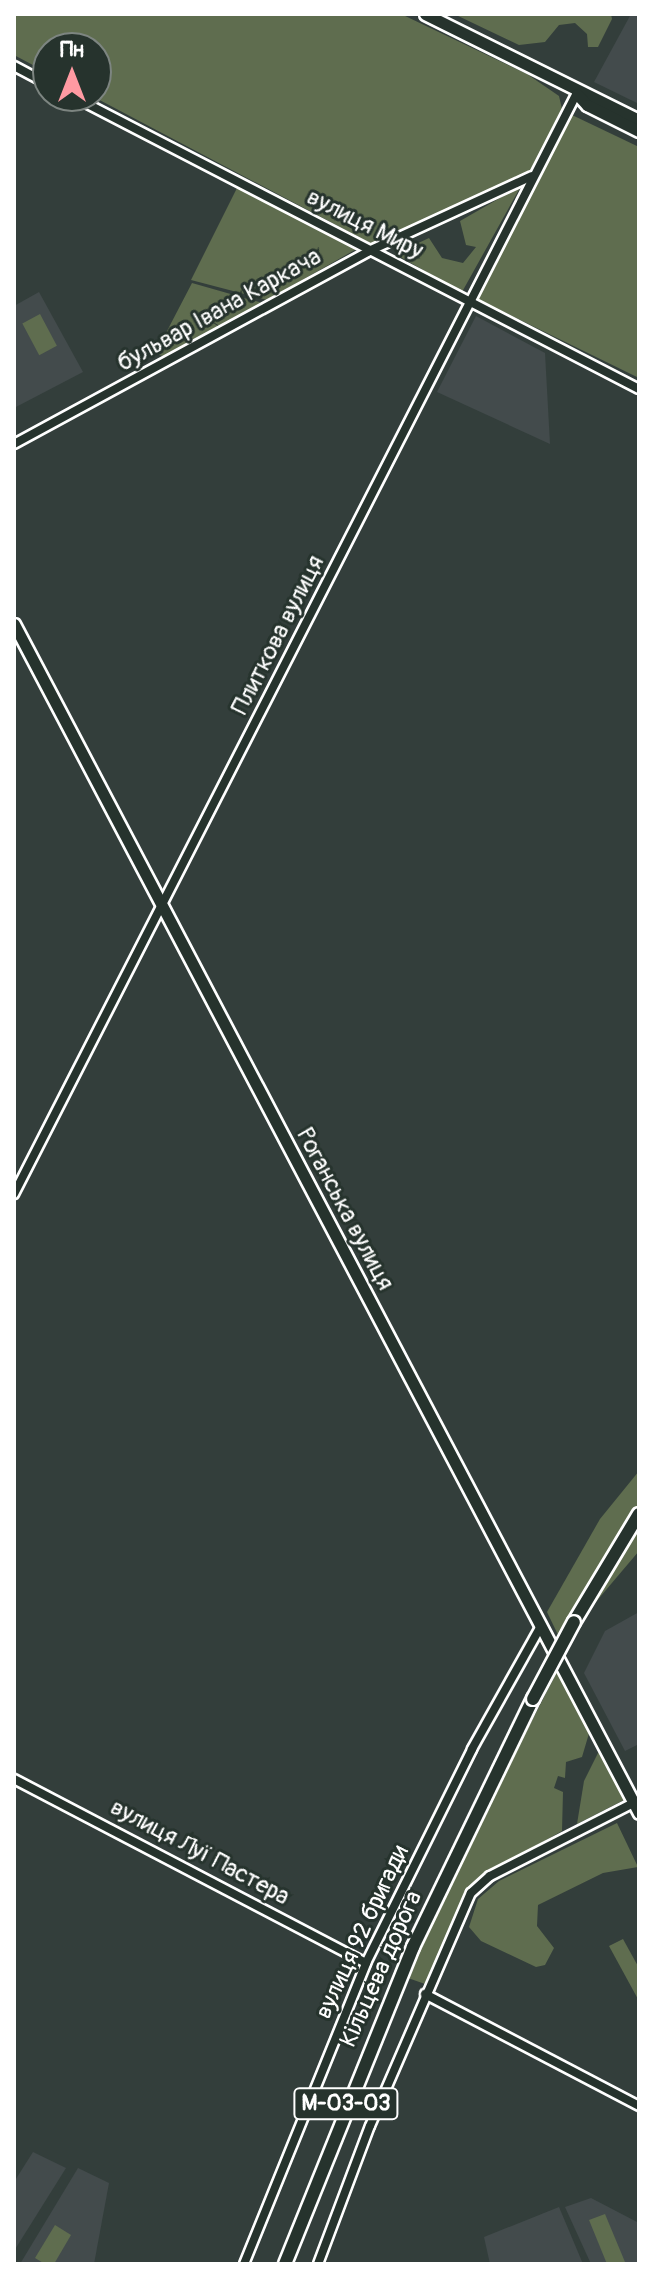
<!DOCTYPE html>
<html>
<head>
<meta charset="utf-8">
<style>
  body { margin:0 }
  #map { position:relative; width:653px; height:2278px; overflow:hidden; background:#333e3b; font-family:Pangolin,sans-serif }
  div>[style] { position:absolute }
  .built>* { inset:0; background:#434b4c }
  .green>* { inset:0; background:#5f6d4f; transform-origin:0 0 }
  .roads { filter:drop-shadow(2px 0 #fff) drop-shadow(-2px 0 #fff) drop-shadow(0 2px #fff) drop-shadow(0 -2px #fff) }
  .minor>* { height:8px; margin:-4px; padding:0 4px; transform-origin:4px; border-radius:4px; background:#26332d }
  .major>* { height:11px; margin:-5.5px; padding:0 5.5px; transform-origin:5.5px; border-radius:5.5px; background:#26332d }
  .highway>* { height:12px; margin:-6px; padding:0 6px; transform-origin:6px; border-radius:6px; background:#26332d }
  .bridges { filter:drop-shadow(2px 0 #fff) drop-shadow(-2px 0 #fff) drop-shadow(0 2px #fff) drop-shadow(0 -2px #fff) }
  .highway-bridge>* { height:12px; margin:-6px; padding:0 6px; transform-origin:6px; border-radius:6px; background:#26332d }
  span { translate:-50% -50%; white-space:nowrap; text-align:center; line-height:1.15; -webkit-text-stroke:6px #26332d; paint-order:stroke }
  .shield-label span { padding:2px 6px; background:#26332d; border:2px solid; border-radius:6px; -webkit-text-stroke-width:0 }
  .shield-label { font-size:22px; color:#fff; font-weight:700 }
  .street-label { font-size:24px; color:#fff }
  .frame { position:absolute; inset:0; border:16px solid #fff; pointer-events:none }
  .north { position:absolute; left:32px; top:32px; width:80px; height:80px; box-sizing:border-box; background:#26332d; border:2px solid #7d8581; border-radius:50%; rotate:0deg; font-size:22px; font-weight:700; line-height:32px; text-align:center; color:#fff }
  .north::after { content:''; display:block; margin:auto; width:28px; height:36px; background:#ff9aa2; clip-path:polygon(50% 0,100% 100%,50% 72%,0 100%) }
</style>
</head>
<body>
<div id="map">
  <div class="built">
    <i style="clip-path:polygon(631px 14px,639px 14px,639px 104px,594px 82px)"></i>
    <i style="clip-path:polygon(39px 292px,83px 372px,14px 408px,14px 306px)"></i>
    <i style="clip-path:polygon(476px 316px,545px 353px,550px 444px,437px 392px)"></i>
    <i style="clip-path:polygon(639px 1612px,639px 1744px,625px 1751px,584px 1673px,605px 1631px)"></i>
    <i style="clip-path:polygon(33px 2152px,66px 2168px,14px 2251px,14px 2182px)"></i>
    <i style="clip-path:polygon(78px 2168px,109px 2183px,94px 2264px,20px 2264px)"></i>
    <i style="clip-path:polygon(591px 2198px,639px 2223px,639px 2264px,591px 2264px,565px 2207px)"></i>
    <i style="clip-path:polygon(559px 2207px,583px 2264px,490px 2264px,484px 2237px)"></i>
  </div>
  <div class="green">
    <i style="clip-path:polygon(14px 14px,401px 14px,527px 74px,559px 96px,562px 109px,530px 172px,374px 245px,92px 96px,96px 96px,96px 48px,48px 48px,48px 73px,14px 55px)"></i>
    <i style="clip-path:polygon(454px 14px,611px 14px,612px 19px,598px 47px,588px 47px,587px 34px,575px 23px,559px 25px,545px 42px,519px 45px)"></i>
    <i style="clip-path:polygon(572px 115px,639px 147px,639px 378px,477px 299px)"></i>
    <i style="clip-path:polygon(238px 186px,360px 247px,267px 300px,191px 280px)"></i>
    <i style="clip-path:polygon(521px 186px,462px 292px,395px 254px,429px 238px,442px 258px,463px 263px,476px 247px,466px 245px,460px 221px)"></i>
    <i style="clip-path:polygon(192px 283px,266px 304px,221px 327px,194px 309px,219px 327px,167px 357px,155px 354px)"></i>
    <i style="left:40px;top:314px;width:36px;height:20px;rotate:62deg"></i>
    <i style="clip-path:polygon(639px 1471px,639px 1505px,560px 1639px,547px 1612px,600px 1519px)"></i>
    <i style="clip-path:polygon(639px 1525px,639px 1551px,589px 1610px,620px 1554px)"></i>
    <i style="clip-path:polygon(558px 1670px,590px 1730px,582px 1757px,566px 1762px,565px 1778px,558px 1776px,554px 1788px,563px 1792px,562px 1831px,477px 1879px,425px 1984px,408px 1978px,474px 1833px)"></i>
    <i style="clip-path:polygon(600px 1749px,624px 1800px,577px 1824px,584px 1781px)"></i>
    <i style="clip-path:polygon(617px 1823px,638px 1867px,603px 1873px,538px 1905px,537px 1926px,554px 1948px,545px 1965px,536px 1967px,481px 1941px,469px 1927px,478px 1899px,499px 1881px)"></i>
    <i style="clip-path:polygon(623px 1939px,639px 1968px,639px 2001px,609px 1946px)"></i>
    <i style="clip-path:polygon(605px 2214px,625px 2262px,621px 2264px,607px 2264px,589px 2220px)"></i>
    <i style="clip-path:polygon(55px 2225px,71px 2235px,54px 2264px,45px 2264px,35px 2258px)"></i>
  </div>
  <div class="roads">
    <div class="minor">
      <i style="left:14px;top:66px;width:38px;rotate:28deg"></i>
      <i style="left:72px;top:96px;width:638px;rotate:27.33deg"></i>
      <i style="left:14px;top:444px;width:404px;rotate:-28.5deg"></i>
      <i style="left:369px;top:251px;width:179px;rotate:-24.7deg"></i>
      <i style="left:14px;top:1194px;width:1237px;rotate:-62.92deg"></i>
      <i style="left:14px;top:1779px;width:397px;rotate:27.6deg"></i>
      <i style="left:425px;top:1994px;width:242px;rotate:27.6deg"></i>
      <i style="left:244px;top:2264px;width:325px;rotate:-67.9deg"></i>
      <i style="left:366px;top:1963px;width:239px;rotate:-63.6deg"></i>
      <i style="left:472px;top:1749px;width:139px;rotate:-60.7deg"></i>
      <i style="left:318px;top:2264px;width:147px;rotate:-69.4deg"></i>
      <i style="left:370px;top:2126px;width:254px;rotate:-66.6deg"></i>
      <i style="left:471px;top:1893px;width:25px;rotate:-42deg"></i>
      <i style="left:490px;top:1876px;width:161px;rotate:-27deg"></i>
    </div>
    <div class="major">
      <i style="left:425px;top:14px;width:239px;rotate:26.4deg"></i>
      <i style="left:577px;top:94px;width:15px;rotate:48deg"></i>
      <i style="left:587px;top:105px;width:58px;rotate:26.6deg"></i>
      <i style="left:14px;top:624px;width:1343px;rotate:62.27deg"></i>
    </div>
    <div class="highway">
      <i style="left:574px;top:1622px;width:126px;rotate:-59deg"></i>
      <i style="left:285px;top:2264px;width:342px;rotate:-68deg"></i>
      <i style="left:413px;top:1947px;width:276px;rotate:-64.2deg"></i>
    </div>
  </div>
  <div class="bridges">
    <div class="highway-bridge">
      <i style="left:533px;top:1699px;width:87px;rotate:-62deg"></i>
    </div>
  </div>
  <div class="shield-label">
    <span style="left:346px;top:2104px">М-03-03</span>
  </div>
  <div class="street-label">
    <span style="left:365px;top:224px;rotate:27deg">вулиця Миру</span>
    <span style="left:219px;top:310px;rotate:-29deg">бульвар Івана Каркача</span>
    <span style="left:278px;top:635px;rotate:-63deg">Плиткова вулиця</span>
    <span style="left:345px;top:1209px;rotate:62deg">Роганська вулиця</span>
    <span style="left:200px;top:1852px;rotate:28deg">вулиця Луї Пастера</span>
    <span style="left:362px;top:1932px;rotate:-65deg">вулиця 92 бригади</span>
    <span style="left:381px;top:1969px;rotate:-66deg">Кільцева дорога</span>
  </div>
  <div class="frame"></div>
  <div class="north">Пн</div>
</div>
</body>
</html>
